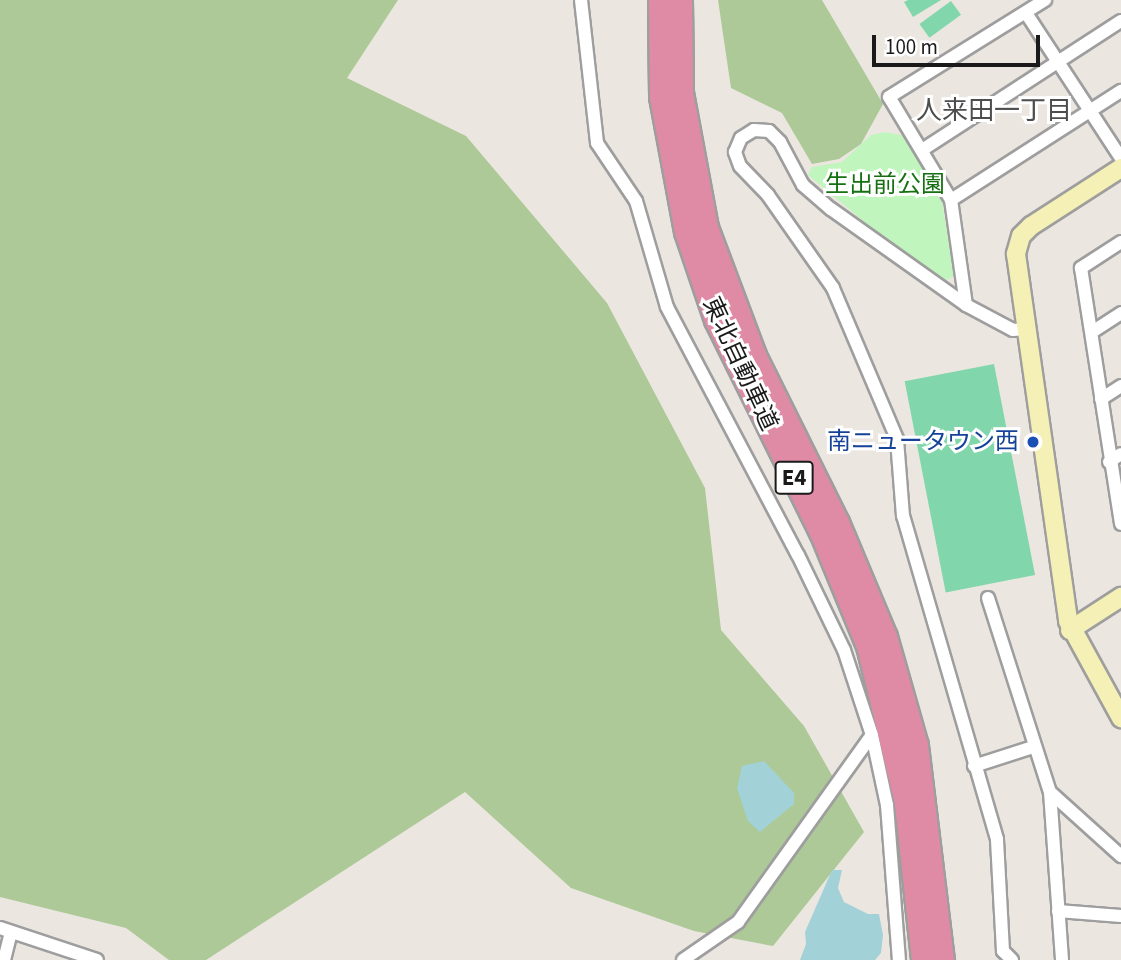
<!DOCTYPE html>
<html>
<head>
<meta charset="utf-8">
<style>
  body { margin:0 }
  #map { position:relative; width:1121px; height:960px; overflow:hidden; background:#ece6e0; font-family:"Source Sans 3","Noto Sans JP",sans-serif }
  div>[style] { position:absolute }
  .forest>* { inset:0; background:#acc997 }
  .park>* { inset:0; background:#c0f5be }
  .pitch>* { inset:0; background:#81d7ab; transform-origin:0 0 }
  .water>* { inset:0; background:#a2d2d8 }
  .roads { filter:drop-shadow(2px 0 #9e9e9e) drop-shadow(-2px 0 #9e9e9e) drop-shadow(0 2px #9e9e9e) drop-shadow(0 -2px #9e9e9e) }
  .street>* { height:12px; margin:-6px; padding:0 6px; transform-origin:6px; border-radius:6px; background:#fff }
  .secondary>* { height:18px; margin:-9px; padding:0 9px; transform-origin:9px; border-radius:9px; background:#f5f0b5 }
  .highway>* { height:24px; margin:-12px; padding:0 12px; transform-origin:12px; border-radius:12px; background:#e08ba5 }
  .dots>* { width:19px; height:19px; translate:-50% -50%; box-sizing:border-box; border:4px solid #fff; border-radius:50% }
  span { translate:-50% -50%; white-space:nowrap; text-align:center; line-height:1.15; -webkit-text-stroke:6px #fff; paint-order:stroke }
  .shield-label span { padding:2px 5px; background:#fff; border:2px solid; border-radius:5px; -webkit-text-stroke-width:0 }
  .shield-label { font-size:23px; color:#1a1a1a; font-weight:700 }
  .park-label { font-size:24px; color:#157011 }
  .street-label { font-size:24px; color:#1a1a1a }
  .transit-label { font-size:24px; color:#164399 }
  .right { translate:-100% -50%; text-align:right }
  .neighbourhood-label { font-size:26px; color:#4d4d4d }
  .scale { position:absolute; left:872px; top:35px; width:168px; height:32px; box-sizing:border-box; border:4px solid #1a1a1a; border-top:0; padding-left:9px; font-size:21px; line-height:24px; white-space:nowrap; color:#1a1a1a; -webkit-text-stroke:5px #fff; paint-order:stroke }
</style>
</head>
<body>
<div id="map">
  <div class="forest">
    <i style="clip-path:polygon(0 0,398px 0,347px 78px,466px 136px,607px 303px,705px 488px,721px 630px,804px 726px,864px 832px,773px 946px,694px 931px,571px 888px,465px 792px,206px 960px,169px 960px,126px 928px,0 897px)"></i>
    <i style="clip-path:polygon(718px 0,822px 0,883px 104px,861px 144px,839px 159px,812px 164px,782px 113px,731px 88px)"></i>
  </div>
  <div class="park">
    <i style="clip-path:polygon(885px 132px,901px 135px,917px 150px,941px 195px,954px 276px,939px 284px,808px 175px,812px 167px,842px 162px,871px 135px)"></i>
  </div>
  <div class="pitch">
    <i style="clip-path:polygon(908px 0,941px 0,913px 17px,904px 2px)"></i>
    <i style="left:951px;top:1px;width:17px;height:39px;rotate:54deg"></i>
    <i style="left:994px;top:364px;width:215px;height:91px;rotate:79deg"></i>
  </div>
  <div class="water">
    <i style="clip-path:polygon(764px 761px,794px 793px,794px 804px,760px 832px,748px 821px,737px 788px,742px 766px)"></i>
    <i style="clip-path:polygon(832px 870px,842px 870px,838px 888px,844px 902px,868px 914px,879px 914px,883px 935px,881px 953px,875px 960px,800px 960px,806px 944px,805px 932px)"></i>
  </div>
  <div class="roads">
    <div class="street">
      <i style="left:581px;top:0;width:144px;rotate:83.6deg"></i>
      <i style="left:597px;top:143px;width:70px;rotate:56.1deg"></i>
      <i style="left:636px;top:201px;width:110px;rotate:73.7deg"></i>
      <i style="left:667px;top:307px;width:280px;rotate:62.2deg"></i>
      <i style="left:798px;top:555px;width:106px;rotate:64.2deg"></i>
      <i style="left:844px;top:650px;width:89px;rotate:71.8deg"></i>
      <i style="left:872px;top:735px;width:72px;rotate:77.9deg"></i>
      <i style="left:887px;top:805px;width:155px;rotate:85.6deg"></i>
      <i style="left:1026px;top:13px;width:173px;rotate:56.8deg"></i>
      <i style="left:922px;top:150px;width:237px;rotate:-33deg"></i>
      <i style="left:951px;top:200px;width:202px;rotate:-32.7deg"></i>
      <i style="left:1121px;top:242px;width:48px;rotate:147deg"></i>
      <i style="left:1081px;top:268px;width:259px;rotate:81.1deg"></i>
      <i style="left:966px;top:305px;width:106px;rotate:-98.1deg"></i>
      <i style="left:951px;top:200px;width:120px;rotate:-121deg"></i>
      <i style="left:889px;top:97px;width:184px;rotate:-31.9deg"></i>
      <i style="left:1092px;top:332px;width:35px;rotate:-33deg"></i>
      <i style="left:1101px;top:399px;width:24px;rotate:-33deg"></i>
      <i style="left:1109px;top:462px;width:14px;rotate:-34deg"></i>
      <i style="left:988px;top:598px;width:204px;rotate:72.3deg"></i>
      <i style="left:1050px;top:792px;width:168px;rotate:85.9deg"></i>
      <i style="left:974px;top:766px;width:62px;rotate:-17.9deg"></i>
      <i style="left:1050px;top:792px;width:96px;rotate:42deg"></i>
      <i style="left:1058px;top:911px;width:63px;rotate:4.5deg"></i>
      <i style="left:0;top:928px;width:102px;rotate:18.3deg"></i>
      <i style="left:4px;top:960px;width:29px;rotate:-76deg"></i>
      <i style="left:683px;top:960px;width:67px;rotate:-34.6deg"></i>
      <i style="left:738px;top:922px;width:230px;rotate:-54.4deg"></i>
      <i style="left:1012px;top:960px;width:13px;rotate:-135deg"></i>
      <i style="left:1003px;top:951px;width:112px;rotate:-93.1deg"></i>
      <i style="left:997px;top:839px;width:336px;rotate:-106.2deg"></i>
      <i style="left:903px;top:516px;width:77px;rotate:-94.5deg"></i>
      <i style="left:897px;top:439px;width:164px;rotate:-113deg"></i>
      <i style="left:833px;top:288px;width:113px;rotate:-125deg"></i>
      <i style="left:768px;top:195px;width:40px;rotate:-134deg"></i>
      <i style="left:740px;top:166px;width:15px;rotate:-110deg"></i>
      <i style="left:735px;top:152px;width:15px;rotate:-67deg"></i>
      <i style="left:741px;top:138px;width:15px;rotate:-32deg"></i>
      <i style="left:754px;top:130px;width:15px;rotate:4deg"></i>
      <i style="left:769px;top:131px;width:16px;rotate:45deg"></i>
      <i style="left:780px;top:142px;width:49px;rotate:61.9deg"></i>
      <i style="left:803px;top:185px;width:37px;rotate:41deg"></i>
      <i style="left:831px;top:209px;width:166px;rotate:35.4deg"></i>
      <i style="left:966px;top:305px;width:53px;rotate:28deg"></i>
      <i style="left:1013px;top:330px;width:13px;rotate:-4deg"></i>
    </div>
    <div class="secondary">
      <i style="left:1121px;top:168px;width:107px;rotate:147.2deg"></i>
      <i style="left:1031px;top:226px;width:14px;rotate:135deg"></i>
      <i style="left:1021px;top:236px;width:19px;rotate:106deg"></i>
      <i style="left:1016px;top:254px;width:371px;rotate:81.9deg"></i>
      <i style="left:1068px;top:621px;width:111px;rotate:61.3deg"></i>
      <i style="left:1070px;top:630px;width:61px;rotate:-32.9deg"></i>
    </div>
    <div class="highway">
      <i style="left:661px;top:0;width:97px;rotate:89.4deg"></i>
      <i style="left:662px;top:97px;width:137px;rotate:79.5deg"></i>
      <i style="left:687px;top:232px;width:93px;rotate:71.2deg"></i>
      <i style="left:717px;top:320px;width:237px;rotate:63.7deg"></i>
      <i style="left:822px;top:532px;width:123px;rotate:67.6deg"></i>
      <i style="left:869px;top:646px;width:162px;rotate:76.4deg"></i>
      <i style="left:907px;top:803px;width:158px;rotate:83.8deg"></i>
      <i style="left:680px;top:0;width:93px;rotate:89.4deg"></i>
      <i style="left:681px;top:93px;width:137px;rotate:79.5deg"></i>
      <i style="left:706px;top:228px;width:137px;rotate:69.4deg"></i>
      <i style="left:754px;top:356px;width:186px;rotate:63.6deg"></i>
      <i style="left:837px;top:523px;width:124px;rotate:67.2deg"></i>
      <i style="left:885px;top:637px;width:113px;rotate:74.1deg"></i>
      <i style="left:916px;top:746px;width:216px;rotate:83.1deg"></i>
    </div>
  </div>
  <div class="dots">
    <i style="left:1033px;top:442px;background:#1a4fb4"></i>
  </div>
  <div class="shield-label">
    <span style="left:794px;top:478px">E4</span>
  </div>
  <div class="park-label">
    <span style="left:885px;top:185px">生出前公園</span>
  </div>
  <div class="street-label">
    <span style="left:740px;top:364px;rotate:65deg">東北自動車道</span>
  </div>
  <div class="transit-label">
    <span class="right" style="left:1019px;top:442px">南ニュータウン西</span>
  </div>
  <div class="neighbourhood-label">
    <span style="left:994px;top:111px">人来田一丁目</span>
  </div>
  <div class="scale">100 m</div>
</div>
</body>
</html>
